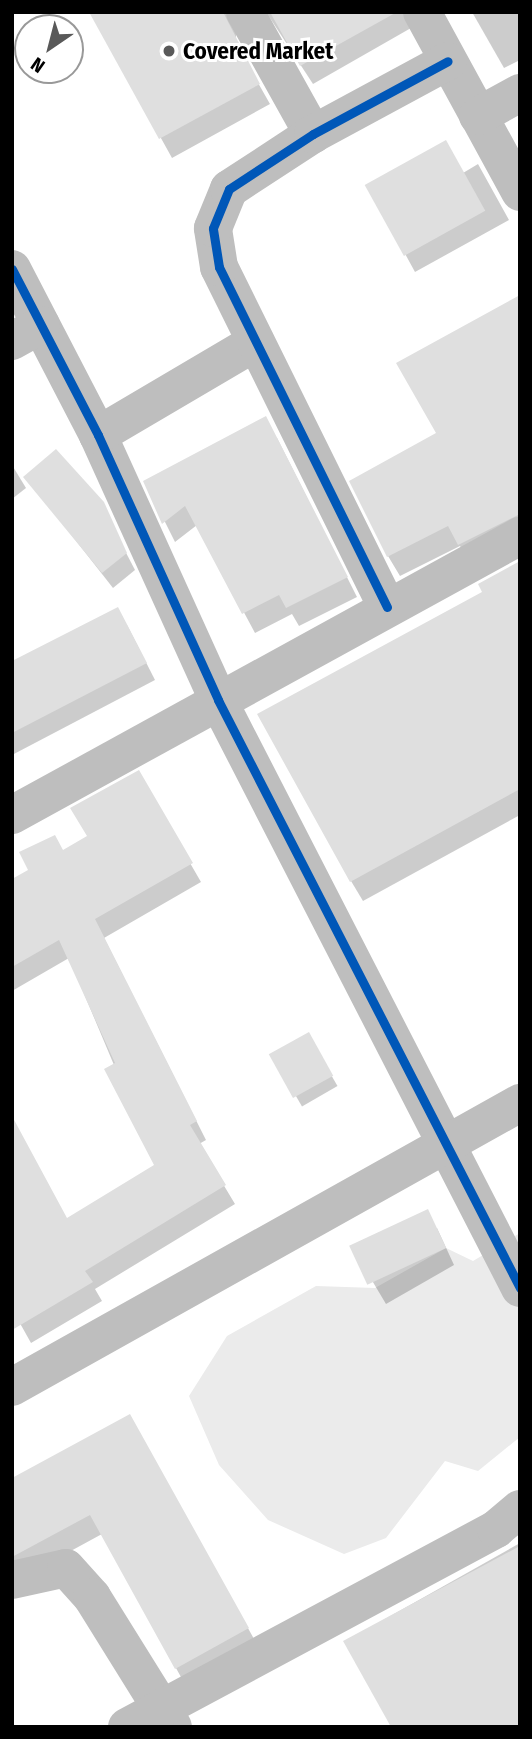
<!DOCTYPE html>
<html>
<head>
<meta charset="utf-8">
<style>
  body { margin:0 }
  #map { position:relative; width:532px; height:1739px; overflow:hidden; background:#fff; font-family:"Fira Sans Condensed",sans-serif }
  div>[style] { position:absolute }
  .green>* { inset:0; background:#ebebeb }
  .shadow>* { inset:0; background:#0003; transform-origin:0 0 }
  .building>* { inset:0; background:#dfdfdf; transform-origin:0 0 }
  .street>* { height:38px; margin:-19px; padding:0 19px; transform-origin:19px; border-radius:19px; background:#bebebe }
  .cycleway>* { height:9px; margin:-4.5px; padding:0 4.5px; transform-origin:4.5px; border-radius:4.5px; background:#0057b8 }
  .dots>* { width:19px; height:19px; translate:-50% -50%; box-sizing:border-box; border:4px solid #fff; border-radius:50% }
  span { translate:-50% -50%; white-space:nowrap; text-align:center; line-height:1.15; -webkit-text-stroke:6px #fff; paint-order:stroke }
  .poi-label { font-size:23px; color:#000; font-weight:700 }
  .left { translate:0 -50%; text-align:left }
  .frame { position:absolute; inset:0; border:14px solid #000; pointer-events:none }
  .north { position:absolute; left:14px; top:14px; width:70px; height:70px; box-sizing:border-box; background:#fff; border:2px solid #999; border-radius:50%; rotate:215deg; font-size:19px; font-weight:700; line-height:28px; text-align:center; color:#000 }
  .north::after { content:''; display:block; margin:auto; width:24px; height:32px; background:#595959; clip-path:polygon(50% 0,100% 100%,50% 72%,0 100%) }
</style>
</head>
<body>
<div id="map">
  <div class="green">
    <i style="clip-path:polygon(520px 1233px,520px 1437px,478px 1471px,445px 1461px,386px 1538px,344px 1554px,268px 1520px,219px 1465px,189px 1396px,227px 1336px,316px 1286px,375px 1288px,446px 1248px,473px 1261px)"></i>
  </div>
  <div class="shadow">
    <i style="clip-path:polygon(91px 12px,246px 12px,236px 22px,236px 44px,270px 104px,172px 158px)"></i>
    <i style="clip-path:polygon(266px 12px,439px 12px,313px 84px)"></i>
    <i style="clip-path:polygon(472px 12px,520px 12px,520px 60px,504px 68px)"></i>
    <i style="clip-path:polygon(478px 164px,509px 220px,415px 272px,368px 186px,463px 173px)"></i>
    <i style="clip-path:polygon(520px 297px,520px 541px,471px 565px,460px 546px,400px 576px,388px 556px,438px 434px)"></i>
    <i style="clip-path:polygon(277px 438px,357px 597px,299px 626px,292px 614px,255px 633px,197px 525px,175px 542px,145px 482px)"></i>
    <i style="clip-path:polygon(12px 465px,26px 488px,12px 499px)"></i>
    <i style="clip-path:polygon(26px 477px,110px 522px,135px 570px,113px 588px)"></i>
    <i style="clip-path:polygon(520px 563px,520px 815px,363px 901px,351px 881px,484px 592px)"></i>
    <i style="clip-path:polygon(127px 625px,155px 680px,12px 755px,12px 663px)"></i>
    <i style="clip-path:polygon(138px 773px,201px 882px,104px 938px,206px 1140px,199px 1144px,235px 1204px,95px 1289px,102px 1301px,31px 1343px,12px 1309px,67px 1220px,156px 1165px,69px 958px,12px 991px,12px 881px,89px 837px)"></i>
    <i style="left:308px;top:1035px;width:59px;height:41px;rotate:60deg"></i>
    <i style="clip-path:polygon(437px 1228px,454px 1265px,386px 1304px,355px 1252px)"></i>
    <i style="clip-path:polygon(130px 1416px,259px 1648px,187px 1688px,102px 1534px,12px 1583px,12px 1480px)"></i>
    <i style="clip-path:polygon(520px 1543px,520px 1727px,346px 1641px)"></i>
  </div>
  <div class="building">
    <i style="clip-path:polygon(89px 12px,223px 12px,260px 84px,159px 139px)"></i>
    <i style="clip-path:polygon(270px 12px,397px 12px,300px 66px)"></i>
    <i style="left:446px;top:140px;width:81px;height:93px;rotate:61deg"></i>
    <i style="clip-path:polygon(520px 295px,520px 514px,458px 545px,448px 526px,387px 557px,349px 481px,436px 433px,396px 363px)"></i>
    <i style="clip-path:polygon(266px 416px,348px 577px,286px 608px,279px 595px,242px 614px,185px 506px,162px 524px,143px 481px)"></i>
    <i style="clip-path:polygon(56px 449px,104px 502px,127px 553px,102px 573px,23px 477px)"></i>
    <i style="clip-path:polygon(520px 561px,520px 789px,350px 882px,257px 714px,482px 592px,478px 584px)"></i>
    <i style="clip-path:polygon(118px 607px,147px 663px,12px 733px,12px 661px)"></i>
    <i style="clip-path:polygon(139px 770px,193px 863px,95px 919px,197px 1121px,190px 1125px,226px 1185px,85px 1271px,93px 1282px,12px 1330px,12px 1116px,67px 1218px,154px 1165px,104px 1069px,115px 1063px,59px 940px,12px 967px,12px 879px,28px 870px,19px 852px,55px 835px,63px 850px,87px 836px,70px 808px)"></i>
    <i style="left:309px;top:1032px;width:50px;height:46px;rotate:61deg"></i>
    <i style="left:428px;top:1209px;width:43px;height:87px;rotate:65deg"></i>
    <i style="clip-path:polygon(130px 1414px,249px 1628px,175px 1669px,90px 1515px,12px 1557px,12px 1478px)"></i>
    <i style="clip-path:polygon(520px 1546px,520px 1727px,391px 1727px,343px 1641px)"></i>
  </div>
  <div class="street">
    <i style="left:245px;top:12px;width:140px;rotate:60.9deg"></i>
    <i style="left:422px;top:12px;width:205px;rotate:61.4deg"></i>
    <i style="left:478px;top:116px;width:48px;rotate:-28.7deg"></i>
    <i style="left:12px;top:269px;width:187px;rotate:62.6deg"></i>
    <i style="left:98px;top:435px;width:291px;rotate:65.6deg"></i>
    <i style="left:218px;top:700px;width:661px;rotate:62.81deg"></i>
    <i style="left:12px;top:341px;width:33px;rotate:-29deg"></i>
    <i style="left:98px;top:435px;width:183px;rotate:-30.5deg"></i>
    <i style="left:387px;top:607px;width:379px;rotate:-116.3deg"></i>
    <i style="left:219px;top:267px;width:39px;rotate:-99deg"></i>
    <i style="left:213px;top:228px;width:42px;rotate:-67.7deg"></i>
    <i style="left:229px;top:189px;width:100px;rotate:-33.2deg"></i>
    <i style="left:313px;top:134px;width:153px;rotate:-28.4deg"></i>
    <i style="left:12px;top:815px;width:580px;rotate:-28.78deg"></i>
    <i style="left:12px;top:1387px;width:582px;rotate:-29.21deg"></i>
    <i style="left:12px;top:1580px;width:55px;rotate:-12.5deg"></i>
    <i style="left:66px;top:1568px;width:39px;rotate:48deg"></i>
    <i style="left:92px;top:1597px;width:153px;rotate:58.1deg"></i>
    <i style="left:127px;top:1727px;width:419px;rotate:-28.2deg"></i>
    <i style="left:496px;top:1529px;width:31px;rotate:-40deg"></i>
  </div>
  <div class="cycleway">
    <i style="left:12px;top:269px;width:187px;rotate:62.6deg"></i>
    <i style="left:98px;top:435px;width:291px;rotate:65.6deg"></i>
    <i style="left:218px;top:700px;width:661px;rotate:62.81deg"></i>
    <i style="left:387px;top:607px;width:379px;rotate:-116.3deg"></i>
    <i style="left:219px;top:267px;width:39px;rotate:-99deg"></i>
    <i style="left:213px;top:228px;width:42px;rotate:-67.7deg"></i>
    <i style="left:229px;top:189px;width:100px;rotate:-33.2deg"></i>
    <i style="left:313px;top:134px;width:153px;rotate:-28.4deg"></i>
  </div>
  <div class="dots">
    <i style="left:169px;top:51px;background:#595959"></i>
  </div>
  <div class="poi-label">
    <span class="left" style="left:183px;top:51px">Covered Market</span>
  </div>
  <div class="frame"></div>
  <div class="north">N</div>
</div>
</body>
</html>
